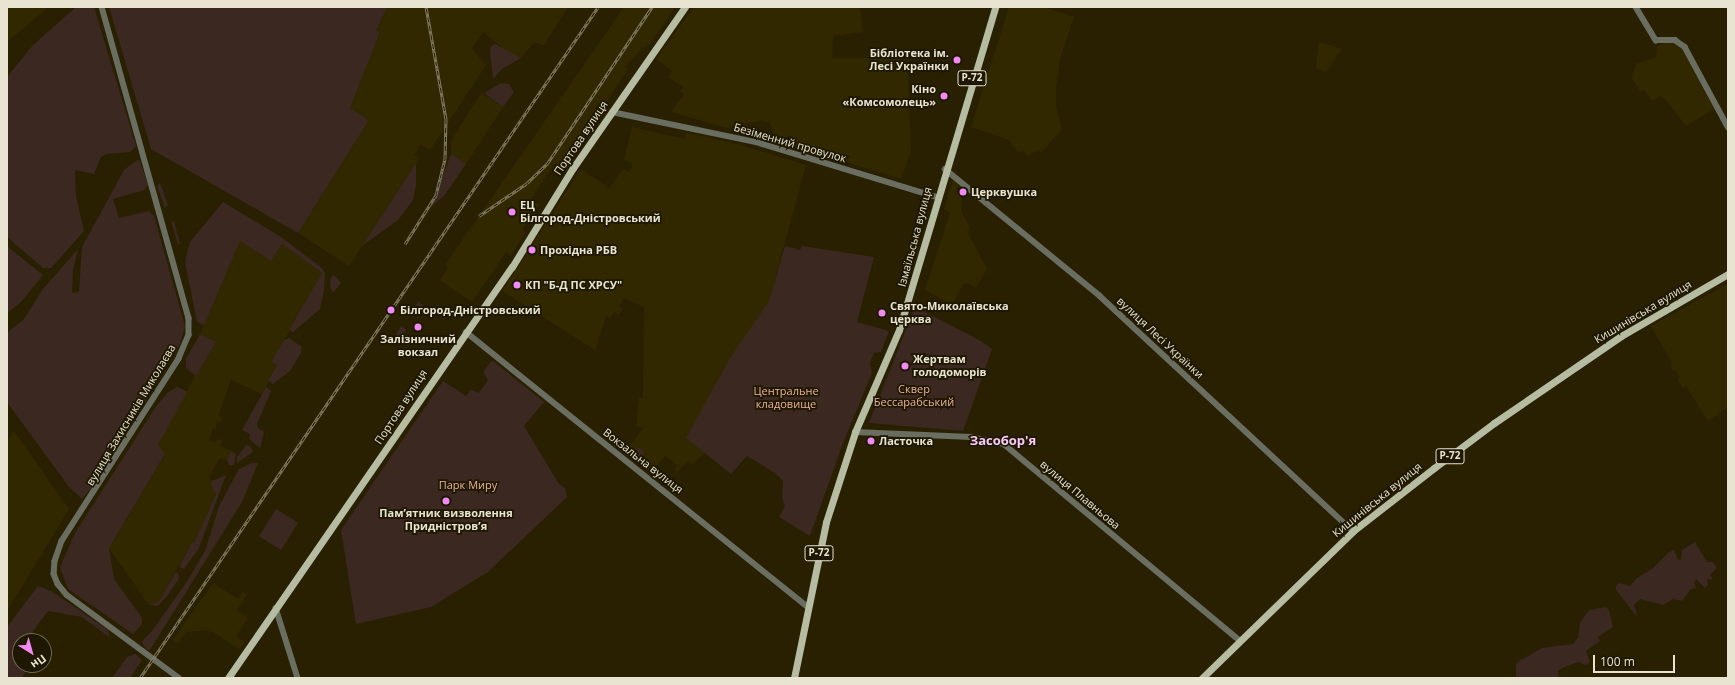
<!DOCTYPE html>
<html>
<head>
<meta charset="utf-8">
<style>
  body { margin:0 }
  #map { position:relative; width:1735px; height:685px; overflow:hidden; background:#292001; font-family:"Open Sans",sans-serif }
  div>[style] { position:absolute }
  .built>* { inset:0; background:#322800 }
  .green>* { inset:0; background:#3b2820; transform-origin:0 0 }
  .round { border-radius:50% }
  .minor>* { height:5.5px; margin:-2.75px; padding:0 2.75px; transform-origin:2.75px; border-radius:2.75px; background:#6a6e61 }
  .major>* { height:7px; margin:-3.5px; padding:0 3.5px; transform-origin:3.5px; border-radius:3.5px; background:#b5bca2 }
  .rail>* { height:3px; margin-top:-1.5px; transform-origin:0; background:repeating-linear-gradient(90deg,#1e1701 0 4.5px,#827b62 0 9px); box-sizing:border-box; border-block:1px solid #827b62 }
  .dots>* { width:11px; height:11px; translate:-50% -50%; box-sizing:border-box; border:2px solid #1e1701; border-radius:50% }
  span { translate:-50% -50%; white-space:nowrap; text-align:center; line-height:1.15; -webkit-text-stroke:3.5px #1e1701; paint-order:stroke }
  .shield-label span { padding:1px 3px; background:#1e1701; border:1px solid; border-radius:3px; -webkit-text-stroke-width:0 }
  .shield-label { font-size:10px; color:#e9e4d2; font-weight:700 }
  .poi-label { font-size:11px; color:#e9e4d2; font-weight:700 }
  .right { translate:-100% -50%; text-align:right }
  .left { translate:0 -50%; text-align:left }
  .street-label { font-size:11px; color:#e9e4d2 }
  .park-label { font-size:11px; color:#ebb29b }
  .quarter-label { font-size:13px; color:#f8caf9; font-weight:700 }
  .frame { position:absolute; inset:0; border:8px solid #e9e4d2; pointer-events:none }
  .north { position:absolute; left:12px; top:633px; width:40px; height:40px; box-sizing:border-box; background:#1e1701; border:1px solid #6f6955; border-radius:50%; rotate:143deg; font-size:11px; font-weight:700; line-height:16px; text-align:center; color:#e9e4d2 }
  .north::after { content:''; display:block; margin:auto; width:14px; height:18px; background:#f18af4; clip-path:polygon(50% 0,100% 100%,50% 72%,0 100%) }
  .scale { position:absolute; left:1593px; top:655px; width:82px; height:18px; box-sizing:border-box; border:2px solid #e9e4d2; border-top:0; padding-left:5px; font-size:12px; line-height:14px; white-space:nowrap; color:#e9e4d2; -webkit-text-stroke:3px #1e1701; paint-order:stroke }
</style>
</head>
<body>
<div id="map">
  <div class="built">
    <i style="clip-path:polygon(7px 7px,44px 7px,45px 10px,7px 42px)"></i>
    <i style="clip-path:polygon(387px 7px,568px 7px,544px 45px,534px 42px,521px 58px,509px 53px,483px 32px,472px 49px,486px 65px,430px 150px,421px 145px,418px 149px,414px 155px,419px 158px,349px 266px,298px 233px,369px 120px,350px 108px,380px 32px,376px 30px)"></i>
    <i style="clip-path:polygon(624px 7px,675px 7px,650px 44px,640px 50px,625px 67px,628px 69px,562px 169px,554px 164px,531px 199px,539px 205px,523px 228px,525px 233px,511px 255px,506px 252px,472px 302px,440px 280px,448px 268px,445px 265px)"></i>
    <i style="clip-path:polygon(694px 7px,860px 7px,863px 32px,833px 36px,832px 58px,907px 58px,911px 151px,901px 179px,777px 140px,769px 122px,761px 120px,727px 128px,671px 112px,684px 94px,680px 91px,683px 87px,668px 77px,672px 71px,656px 59px)"></i>
    <i style="clip-path:polygon(1009px 7px,1043px 7px,1074px 17px,1061px 55px,1056px 87px,1056px 107px,1062px 130px,1041px 152px,1038px 150px,1028px 156px,1023px 150px,1019px 153px,1009px 140px,971px 127px)"></i>
    <i style="clip-path:polygon(1319px 42px,1342px 49px,1326px 72px,1316px 68px)"></i>
    <i style="clip-path:polygon(1668px 42px,1678px 43px,1682px 48px,1714px 109px,1686px 126px,1666px 100px,1660px 96px,1652px 101px,1644px 90px,1640px 91px,1632px 79px,1636px 64px,1656px 57px,1657px 46px)"></i>
    <i style="clip-path:polygon(481px 93px,503px 107px,466px 164px,451px 154px,451px 141px)"></i>
    <i style="clip-path:polygon(632px 127px,685px 139px,686px 133px,737px 144px,806px 165px,769px 301px,686px 438px,705px 452px,693px 464px,688px 461px,677px 472px,674px 469px,678px 465px,665px 456px,650px 472px,625px 452px,643px 428px,636px 427px,639px 398px,643px 398px,644px 307px,624px 298px,619px 306px,623px 309px,619px 315px,614px 312px,610px 318px,606px 316px,595px 350px,502px 291px,581px 169px,609px 188px,623px 169px,629px 172px,633px 163px,624px 160px)"></i>
    <i style="clip-path:polygon(953px 180px,958px 185px,956px 191px,962px 197px,961px 211px,970px 228px,967px 231px,987px 269px,976px 288px,967px 283px,963px 284px,952px 305px,925px 290px,950px 213px,944px 209px)"></i>
    <i style="clip-path:polygon(240px 241px,271px 261px,282px 244px,322px 273px,272px 361px,277px 364px,262px 394px,231px 380px,218px 416px,223px 418px,221px 423px,216px 421px,216px 429px,213px 428px,209px 440px,215px 443px,217px 439px,223px 441px,220px 446px,231px 451px,227px 460px,220px 458px,209px 477px,216px 494px,194px 543px,192px 542px,159px 601px,149px 605px,109px 548px,165px 455px,157px 446px,214px 341px,200px 334px)"></i>
    <i style="clip-path:polygon(1728px 284px,1728px 407px,1708px 421px,1686px 386px,1683px 388px,1677px 379px,1680px 377px,1675px 370px,1673px 371px,1670px 366px,1673px 364px,1651px 326px)"></i>
    <i style="clip-path:polygon(14px 431px,69px 509px,7px 611px,7px 441px)"></i>
    <i style="clip-path:polygon(213px 583px,238px 599px,242px 592px,247px 595px,237px 610px,248px 618px,236px 636px,244px 642px,239px 649px,210px 630px,186px 632px,178px 643px,173px 640px)"></i>
  </div>
  <div class="green">
    <i style="clip-path:polygon(76px 7px,94px 7px,136px 146px,130px 152px,106px 154px,101px 157px,94px 174px,75px 170px,76px 196px,84px 231px,51px 268px,43px 268px,7px 237px,7px 77px,33px 45px)"></i>
    <i style="clip-path:polygon(109px 7px,387px 7px,376px 30px,380px 32px,350px 108px,369px 120px,298px 233px,151px 149px)"></i>
    <i style="clip-path:polygon(495px 44px,521px 58px,502px 69px,493px 79px,490px 53px,491px 46px)"></i>
    <i style="clip-path:polygon(501px 83px,509px 84px,514px 92px,503px 107px,484px 93px)"></i>
    <i style="clip-path:polygon(451px 154px,466px 164px,444px 196px,431px 207px)"></i>
    <i style="clip-path:polygon(137px 160px,140px 161px,148px 185px,144px 190px,113px 199px,119px 218px,149px 211px,154px 216px,185px 326px,180px 344px,92px 487px,82px 499px,69px 487px,7px 402px,7px 333px,24px 319px,43px 289px,78px 249px,73px 270px,72px 293px,79px 292px,82px 247px,124px 170px)"></i>
    <i style="clip-path:polygon(416px 163px,416px 185px,413px 200px,398px 220px,362px 246px)"></i>
    <i style="clip-path:polygon(160px 183px,168px 205px,165px 208px,157px 186px)"></i>
    <i style="clip-path:polygon(223px 202px,281px 237px,322px 268px,325px 273px,324px 290px,320px 309px,293px 332px,289px 330px,322px 273px,282px 244px,271px 261px,240px 241px,204px 325px,197px 322px,185px 262px,190px 242px)"></i>
    <i style="clip-path:polygon(171px 221px,174px 222px,180px 243px,178px 245px)"></i>
    <i style="clip-path:polygon(7px 246px,43px 275px,21px 302px,7px 313px)"></i>
    <i style="clip-path:polygon(785px 246px,800px 250px,802px 246px,874px 257px,857px 322px,889px 331px,881px 352px,874px 353px,870px 362px,872px 373px,843px 443px,810px 536px,779px 517px,785px 506px,782px 498px,783px 481px,775px 473px,747px 456px,731px 474px,686px 438px,730px 358px,769px 301px)"></i>
    <i style="clip-path:polygon(334px 275px,341px 283px,334px 292px,331px 290px,330px 284px,331px 277px)"></i>
    <i style="clip-path:polygon(418px 302px,423px 305px,416px 316px,411px 312px)"></i>
    <i style="clip-path:polygon(915px 307px,981px 341px,992px 349px,963px 431px,869px 423px)"></i>
    <i style="left:401px;top:326px;width:6px;height:13px;rotate:31deg"></i>
    <i style="clip-path:polygon(200px 334px,216px 342px,196px 376px,186px 368px,186px 359px)"></i>
    <i style="clip-path:polygon(289px 338px,302px 347px,301px 353px,290px 371px,273px 384px,268px 381px,277px 365px,271px 362px,284px 340px)"></i>
    <i style="clip-path:polygon(492px 360px,544px 402px,524px 426px,559px 484px,565px 488px,567px 497px,488px 572px,431px 607px,356px 624px,341px 530px,443px 381px,466px 396px,471px 390px,479px 393px,488px 380px,483px 372px)"></i>
    <i style="clip-path:polygon(177px 387px,187px 392px,158px 445px,165px 454px,109px 548px,114px 579px,142px 618px,142px 624px,133px 634px,68px 589px,60px 567px,75px 533px,155px 408px,167px 393px)"></i>
    <i style="clip-path:polygon(266px 387px,271px 391px,257px 424px,258px 428px,264px 432px,260px 448px,249px 439px,250px 434px,242px 430px)"></i>
    <i style="clip-path:polygon(246px 445px,250px 446px,253px 452px,237px 463px,237px 457px)"></i>
    <i class="round" style="left:634px;top:448px;width:10px;height:10px"></i>
    <i style="clip-path:polygon(231px 451px,236px 454px,234px 465px,229px 465px,227px 460px)"></i>
    <i style="clip-path:polygon(252px 463px,258px 463px,242px 502px,150px 650px,146px 649px,142px 643px,144px 639px,152px 631px,186px 583px,205px 551px,219px 506px,233px 480px,239px 469px)"></i>
    <i style="clip-path:polygon(226px 475px,199px 548px,184px 569px,179px 567px,192px 542px,194px 543px,216px 494px,210px 482px)"></i>
    <i style="left:276px;top:509px;width:26px;height:32px;rotate:32deg"></i>
    <i style="clip-path:polygon(1695px 542px,1707px 562px,1713px 562px,1717px 568px,1710px 575px,1713px 579px,1707px 580px,1708px 585px,1705px 588px,1696px 579px,1694px 583px,1696px 588px,1691px 589px,1682px 601px,1673px 599px,1663px 605px,1640px 599px,1634px 605px,1638px 618px,1616px 590px,1616px 586px,1619px 583px,1630px 586px,1637px 578px,1652px 569px,1669px 552px,1674px 550px,1678px 560px,1681px 559px,1682px 550px)"></i>
    <i style="clip-path:polygon(176px 572px,179px 575px,178px 580px,167px 596px,158px 606px,149px 605px,159px 601px)"></i>
    <i style="clip-path:polygon(38px 586px,53px 592px,108px 630px,109px 637px,82px 617px,48px 611px,26px 641px,20px 641px,20px 649px,13px 658px,27px 669px,22px 678px,7px 678px,7px 627px)"></i>
    <i style="clip-path:polygon(1606px 607px,1609px 610px,1613px 627px,1598px 637px,1600px 641px,1586px 651px,1590px 662px,1586px 665px,1578px 662px,1562px 668px,1558px 671px,1559px 678px,1516px 678px,1516px 663px,1542px 648px,1573px 644px,1578px 638px,1580px 623px,1586px 614px,1590px 610px)"></i>
    <i style="clip-path:polygon(135px 654px,142px 660px,130px 678px,112px 678px,127px 657px)"></i>
  </div>
  <div class="minor">
    <i style="left:102px;top:7px;width:323px;rotate:74.4deg"></i>
    <i style="left:189px;top:318px;width:17px;rotate:90deg"></i>
    <i style="left:189px;top:335px;width:26px;rotate:113deg"></i>
    <i style="left:179px;top:359px;width:216px;rotate:122.7deg"></i>
    <i style="left:62px;top:541px;width:21px;rotate:109deg"></i>
    <i style="left:55px;top:561px;width:13px;rotate:94deg"></i>
    <i style="left:54px;top:574px;width:11px;rotate:68deg"></i>
    <i style="left:58px;top:584px;width:14px;rotate:51deg"></i>
    <i style="left:67px;top:595px;width:139px;rotate:36.5deg"></i>
    <i style="left:1636px;top:7px;width:39px;rotate:59deg"></i>
    <i style="left:1656px;top:40px;width:19px"></i>
    <i style="left:1675px;top:40px;width:12px;rotate:35deg"></i>
    <i style="left:1685px;top:47px;width:91px;rotate:61.7deg"></i>
    <i style="left:612px;top:112px;width:147px;rotate:11.8deg"></i>
    <i style="left:756px;top:142px;width:189px;rotate:16.9deg"></i>
    <i style="left:945px;top:169px;width:200px;rotate:39.3deg"></i>
    <i style="left:1100px;top:296px;width:345px;rotate:42.9deg"></i>
    <i style="left:466px;top:332px;width:437px;rotate:38.8deg"></i>
    <i style="left:855px;top:432px;width:116px;rotate:2.5deg"></i>
    <i style="left:971px;top:437px;width:34px;rotate:12deg"></i>
    <i style="left:1004px;top:444px;width:306px;rotate:39.8deg"></i>
    <i style="left:276px;top:608px;width:73px;rotate:72.6deg"></i>
  </div>
  <div class="major">
    <i style="left:228px;top:678px;width:500px;rotate:-55.4deg"></i>
    <i style="left:512px;top:267px;width:116px;rotate:-58.4deg"></i>
    <i style="left:573px;top:168px;width:196px;rotate:-55.2deg"></i>
    <i style="left:794px;top:678px;width:159px;rotate:-78.4deg"></i>
    <i style="left:826px;top:522px;width:95px;rotate:-72.1deg"></i>
    <i style="left:855px;top:432px;width:111px;rotate:-66.7deg"></i>
    <i style="left:899px;top:330px;width:337px;rotate:-73.4deg"></i>
    <i style="left:1202px;top:678px;width:211px;rotate:-44.2deg"></i>
    <i style="left:1353px;top:531px;width:103px;rotate:-37.9deg"></i>
    <i style="left:1434px;top:468px;width:75px;rotate:-36.9deg"></i>
    <i style="left:1494px;top:423px;width:154px;rotate:-34.4deg"></i>
    <i style="left:1621px;top:336px;width:124px;rotate:-30.1deg"></i>
  </div>
  <div class="rail">
    <i style="left:479px;top:216px;width:58px;rotate:-34.5deg"></i>
    <i style="left:527px;top:183px;width:28px;rotate:-44deg"></i>
    <i style="left:547px;top:164px;width:189px;rotate:-56.2deg"></i>
    <i style="left:405px;top:244px;width:58px;rotate:-57.7deg"></i>
    <i style="left:436px;top:195px;width:37px;rotate:-76deg"></i>
    <i style="left:445px;top:159px;width:40px;rotate:-88.6deg"></i>
    <i style="left:446px;top:119px;width:114px;rotate:-100.1deg"></i>
    <i style="left:140px;top:678px;width:812px;rotate:-55.68deg"></i>
  </div>
  <div class="dots">
    <i style="left:957px;top:60px;background:#f18af4"></i>
    <i style="left:944px;top:96px;background:#f18af4"></i>
    <i style="left:963px;top:192px;background:#f18af4"></i>
    <i style="left:512px;top:212px;background:#f18af4"></i>
    <i style="left:532px;top:250px;background:#f18af4"></i>
    <i style="left:517px;top:285px;background:#f18af4"></i>
    <i style="left:391px;top:310px;background:#f18af4"></i>
    <i style="left:882px;top:313px;background:#f18af4"></i>
    <i style="left:418px;top:327px;background:#f18af4"></i>
    <i style="left:905px;top:366px;background:#f18af4"></i>
    <i style="left:871px;top:441px;background:#f18af4"></i>
    <i style="left:446px;top:501px;background:#f18af4"></i>
  </div>
  <div class="shield-label">
    <span style="left:972px;top:78px">Р-72</span>
    <span style="left:1450px;top:456px">Р-72</span>
    <span style="left:819px;top:553px">Р-72</span>
  </div>
  <div class="poi-label">
    <span class="right" style="left:949px;top:60px">Бібліотека ім.<br>Лесі Українки</span>
    <span class="right" style="left:936px;top:96px">Кіно<br>«Комсомолець»</span>
    <span class="left" style="left:971px;top:192px">Церквушка</span>
    <span class="left" style="left:520px;top:212px">ЕЦ<br>Білгород-Дністровський</span>
    <span class="left" style="left:540px;top:250px">Прохідна РБВ</span>
    <span class="left" style="left:525px;top:285px">КП "Б-Д ПС ХРСУ"</span>
    <span class="left" style="left:890px;top:313px">Свято-Миколаївська<br>церква</span>
    <span class="left" style="left:400px;top:310px">Білгород-Дністровський</span>
    <span style="left:418px;top:346px">Залізничний<br>вокзал</span>
    <span class="left" style="left:913px;top:366px">Жертвам<br>голодоморів</span>
    <span class="left" style="left:879px;top:441px">Ласточка</span>
    <span style="left:446px;top:520px">Пам’ятник визволення<br>Придністров’я</span>
  </div>
  <div class="street-label">
    <span style="left:581px;top:138px;rotate:-56deg">Портова вулиця</span>
    <span style="left:790px;top:143px;rotate:16deg">Безіменний провулок</span>
    <span style="left:915px;top:237px;rotate:-75deg">Ізмаїльська вулиця</span>
    <span style="left:1643px;top:312px;rotate:-31deg">Кишинівська вулиця</span>
    <span style="left:1160px;top:338px;rotate:43deg">вулиця Лесі Українки</span>
    <span style="left:401px;top:407px;rotate:-57deg">Портова вулиця</span>
    <span style="left:131px;top:415px;rotate:-59deg">вулиця Захисників Миколаєва</span>
    <span style="left:643px;top:461px;rotate:38deg">Вокзальна вулиця</span>
    <span style="left:1080px;top:495px;rotate:40deg">вулиця Плавньова</span>
    <span style="left:1377px;top:500px;rotate:-39deg">Кишинівська вулиця</span>
  </div>
  <div class="park-label">
    <span style="left:914px;top:396px">Сквер<br>Бессарабський</span>
    <span style="left:786px;top:398px">Центральне<br>кладовище</span>
    <span style="left:468px;top:485px">Парк Миру</span>
  </div>
  <div class="quarter-label">
    <span style="left:1003px;top:440px">Засобор'я</span>
  </div>
  <div class="frame"></div>
  <div class="north">Пн</div>
  <div class="scale">100 m</div>
</div>
</body>
</html>
